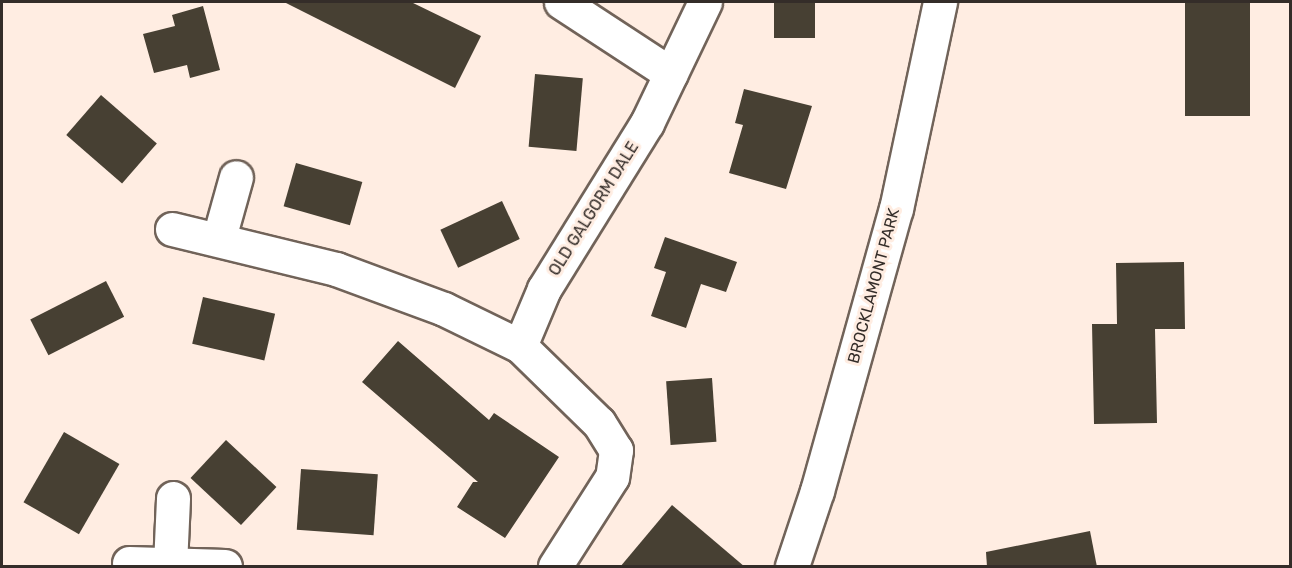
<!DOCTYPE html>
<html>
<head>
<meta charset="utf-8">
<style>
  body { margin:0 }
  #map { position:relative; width:1292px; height:568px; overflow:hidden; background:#ffede2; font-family:Rubik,sans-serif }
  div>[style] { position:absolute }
  .building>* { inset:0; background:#474033; transform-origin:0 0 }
  .roads { filter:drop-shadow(2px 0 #716359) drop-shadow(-2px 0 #716359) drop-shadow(0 2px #716359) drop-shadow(0 -2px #716359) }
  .street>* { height:33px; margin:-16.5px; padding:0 16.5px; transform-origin:16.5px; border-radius:16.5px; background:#fff }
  span { translate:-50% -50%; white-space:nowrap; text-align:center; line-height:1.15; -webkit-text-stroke:6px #ffede2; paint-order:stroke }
  .street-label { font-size:16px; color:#342d29 }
  .frame { position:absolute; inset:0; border:3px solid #342d29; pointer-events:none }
</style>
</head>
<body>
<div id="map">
  <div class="building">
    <i style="clip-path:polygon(284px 2px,411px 2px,481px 36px,455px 88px)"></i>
    <i style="left:774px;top:2px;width:41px;height:36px"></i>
    <i style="left:1185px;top:2px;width:65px;height:114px"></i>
    <i style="clip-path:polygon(203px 6px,220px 70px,190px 78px,187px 65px,154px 73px,143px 34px,175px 26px,172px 15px)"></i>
    <i style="left:535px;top:74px;width:48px;height:73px;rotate:5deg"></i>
    <i style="clip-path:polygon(744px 89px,812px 106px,786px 189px,729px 173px,743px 125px,735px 123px)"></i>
    <i style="left:101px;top:95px;width:74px;height:53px;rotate:41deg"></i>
    <i style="left:296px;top:163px;width:69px;height:45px;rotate:16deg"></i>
    <i style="left:502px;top:201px;width:42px;height:68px;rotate:65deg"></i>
    <i style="clip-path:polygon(665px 237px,737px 262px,726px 292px,701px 284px,686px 328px,651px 316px,666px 272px,654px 268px)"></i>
    <i style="clip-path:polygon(1184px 262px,1185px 329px,1155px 329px,1157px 423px,1094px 424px,1092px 324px,1117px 324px,1116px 263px)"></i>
    <i style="left:106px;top:281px;width:40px;height:85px;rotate:63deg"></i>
    <i style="left:203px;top:297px;width:74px;height:48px;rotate:13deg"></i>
    <i style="clip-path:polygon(398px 341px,489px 420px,494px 413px,559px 457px,505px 538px,457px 507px,473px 482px,478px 482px,362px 382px)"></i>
    <i style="left:712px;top:378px;width:64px;height:46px;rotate:86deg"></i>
    <i style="left:64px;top:432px;width:64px;height:81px;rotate:30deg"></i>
    <i style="left:226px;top:440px;width:69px;height:52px;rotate:43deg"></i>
    <i style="left:301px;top:469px;width:77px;height:61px;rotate:4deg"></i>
    <i style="clip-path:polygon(672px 505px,745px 567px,620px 567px)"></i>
    <i style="clip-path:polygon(1090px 531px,1097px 567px,987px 567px,986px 552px)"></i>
  </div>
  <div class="roads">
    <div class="street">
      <i style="left:561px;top:2px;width:131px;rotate:33.2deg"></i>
      <i style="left:172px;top:229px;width:169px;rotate:13.7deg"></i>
      <i style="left:336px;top:269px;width:115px;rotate:20.3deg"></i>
      <i style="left:444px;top:309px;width:85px;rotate:26deg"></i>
      <i style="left:520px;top:346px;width:110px;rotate:44.3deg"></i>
      <i style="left:599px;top:423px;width:32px;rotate:58deg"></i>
      <i style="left:616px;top:450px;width:27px;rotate:98deg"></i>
      <i style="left:612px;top:477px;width:106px;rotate:122.6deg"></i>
      <i style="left:219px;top:238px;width:63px;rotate:-74.4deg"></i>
      <i style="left:520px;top:346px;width:62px;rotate:-67.2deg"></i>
      <i style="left:544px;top:289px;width:195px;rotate:-58.2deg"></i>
      <i style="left:647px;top:123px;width:134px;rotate:-64.4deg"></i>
      <i style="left:129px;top:563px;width:96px;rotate:1.8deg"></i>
      <i style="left:170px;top:565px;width:67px;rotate:-87.4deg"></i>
      <i style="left:792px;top:566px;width:79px;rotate:-71.6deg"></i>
      <i style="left:817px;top:491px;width:293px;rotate:-74.4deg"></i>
      <i style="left:896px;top:209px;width:212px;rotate:-78deg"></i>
    </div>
  </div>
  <div class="street-label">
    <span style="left:594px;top:209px;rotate:-58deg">OLD GALGORM DALE</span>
    <span style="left:874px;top:286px;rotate:-75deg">BROCKLAMONT PARK</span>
  </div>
  <div class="frame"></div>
</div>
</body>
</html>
